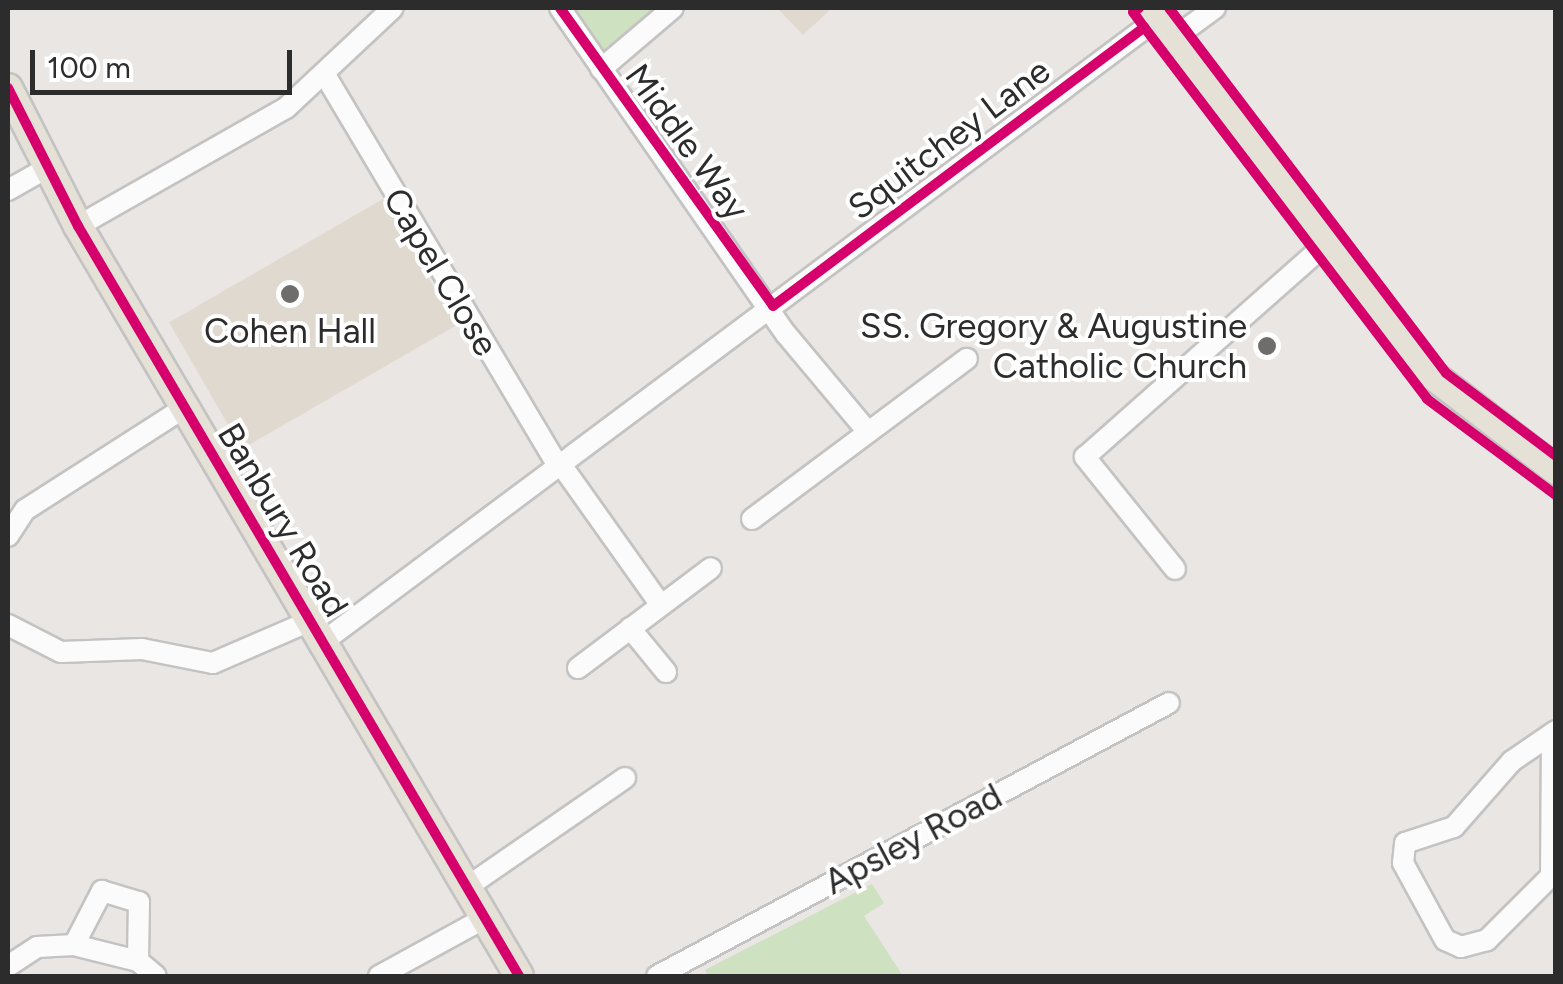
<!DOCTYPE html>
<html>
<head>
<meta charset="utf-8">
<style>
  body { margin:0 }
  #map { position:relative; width:1563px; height:984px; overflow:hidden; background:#e9e6e3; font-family:Figtree,sans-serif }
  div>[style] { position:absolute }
  .education>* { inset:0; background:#e0d9d0; transform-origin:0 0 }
  .green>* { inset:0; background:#cee1c0 }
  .roads { filter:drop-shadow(2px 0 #c4c3c3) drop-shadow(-2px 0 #c4c3c3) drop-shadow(0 2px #c4c3c3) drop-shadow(0 -2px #c4c3c3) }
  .minor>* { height:20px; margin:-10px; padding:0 10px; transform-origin:10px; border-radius:10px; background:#fcfbfb }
  .major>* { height:28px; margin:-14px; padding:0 14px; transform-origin:14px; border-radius:14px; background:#e5e1d6 }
  .cycleway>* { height:10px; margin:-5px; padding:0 5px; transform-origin:5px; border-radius:5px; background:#d6006c }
  .dots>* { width:28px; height:28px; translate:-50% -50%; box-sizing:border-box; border:5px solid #fff; border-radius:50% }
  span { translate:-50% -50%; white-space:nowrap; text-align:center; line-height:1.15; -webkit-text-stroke:8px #fff; paint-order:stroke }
  .street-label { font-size:35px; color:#2c2c2c }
  .poi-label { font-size:35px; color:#2c2c2c }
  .right { translate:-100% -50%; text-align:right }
  .frame { position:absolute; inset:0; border:10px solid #2c2c2c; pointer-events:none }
  .scale { position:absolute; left:30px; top:50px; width:262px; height:45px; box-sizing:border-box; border:5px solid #2c2c2c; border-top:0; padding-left:12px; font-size:30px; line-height:35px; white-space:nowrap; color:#2c2c2c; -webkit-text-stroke:8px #fff; paint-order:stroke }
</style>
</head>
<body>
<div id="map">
  <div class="education">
    <i style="clip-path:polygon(777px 8px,832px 8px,803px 35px)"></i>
    <i style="left:383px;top:199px;width:146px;height:247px;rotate:60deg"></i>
  </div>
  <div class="green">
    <i style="clip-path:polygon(569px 8px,664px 8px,603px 59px)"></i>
    <i style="clip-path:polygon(872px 884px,884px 903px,864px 916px,903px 976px,708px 976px,705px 970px)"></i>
  </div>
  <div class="roads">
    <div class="minor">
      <i style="left:560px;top:8px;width:397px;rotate:55.3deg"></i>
      <i style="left:786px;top:334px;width:126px;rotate:50.1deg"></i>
      <i style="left:1174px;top:38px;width:51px;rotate:-36.2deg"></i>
      <i style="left:601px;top:69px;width:94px;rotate:-40.3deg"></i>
      <i style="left:325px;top:75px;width:457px;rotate:59.2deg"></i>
      <i style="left:8px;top:190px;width:45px;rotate:-29.4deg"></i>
      <i style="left:78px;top:226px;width:239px;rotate:-29.6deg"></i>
      <i style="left:286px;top:108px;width:146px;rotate:-43.1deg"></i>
      <i style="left:562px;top:466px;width:169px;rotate:54.6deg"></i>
      <i style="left:752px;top:519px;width:268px;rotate:-36.7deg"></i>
      <i style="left:8px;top:536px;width:31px;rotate:-57deg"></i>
      <i style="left:25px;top:510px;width:189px;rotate:-32.7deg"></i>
      <i style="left:1175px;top:569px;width:144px;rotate:-128.8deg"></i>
      <i style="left:1085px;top:457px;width:324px;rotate:-41.5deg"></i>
      <i style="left:8px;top:625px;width:59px;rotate:27deg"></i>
      <i style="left:61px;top:652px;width:81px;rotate:-2.1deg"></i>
      <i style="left:142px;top:649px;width:72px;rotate:11.2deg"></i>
      <i style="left:213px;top:663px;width:106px;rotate:-23.4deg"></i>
      <i style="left:630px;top:628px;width:57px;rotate:50.7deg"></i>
      <i style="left:324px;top:641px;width:1043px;rotate:-36.74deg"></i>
      <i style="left:578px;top:668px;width:166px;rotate:-36.9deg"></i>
      <i style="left:1552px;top:735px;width:141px;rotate:90.4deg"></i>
      <i style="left:1551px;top:876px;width:91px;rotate:135deg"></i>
      <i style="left:1487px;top:940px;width:27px;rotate:165deg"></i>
      <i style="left:1461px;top:947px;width:17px;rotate:-156deg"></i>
      <i style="left:1445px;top:940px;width:88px;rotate:-118.6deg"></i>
      <i style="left:1403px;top:863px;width:20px;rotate:-84deg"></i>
      <i style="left:1405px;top:843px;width:52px;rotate:-18.1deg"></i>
      <i style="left:1454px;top:827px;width:88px;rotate:-48.7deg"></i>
      <i style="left:1512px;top:761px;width:53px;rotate:-34.3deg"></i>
      <i style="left:467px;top:887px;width:192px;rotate:-34.6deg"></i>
      <i style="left:74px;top:945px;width:61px;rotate:-62.6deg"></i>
      <i style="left:102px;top:891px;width:39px;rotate:17deg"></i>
      <i style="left:139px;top:902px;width:59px;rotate:91deg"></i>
      <i style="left:8px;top:966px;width:35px;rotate:-33deg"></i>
      <i style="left:37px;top:947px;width:37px;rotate:-3deg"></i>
      <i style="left:74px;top:945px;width:66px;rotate:14deg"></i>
      <i style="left:138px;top:961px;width:23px;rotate:40deg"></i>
      <i style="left:379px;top:976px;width:121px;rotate:-28.7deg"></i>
      <i style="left:657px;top:976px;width:580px;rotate:-28.07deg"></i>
    </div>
    <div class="major">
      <i style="left:1153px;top:8px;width:461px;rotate:52.8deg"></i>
      <i style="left:1432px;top:375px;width:156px;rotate:37.5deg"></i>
      <i style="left:8px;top:88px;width:155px;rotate:63.1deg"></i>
      <i style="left:78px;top:226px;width:870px;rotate:59.54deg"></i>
    </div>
  </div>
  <div class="cycleway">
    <i style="left:560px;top:8px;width:366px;rotate:54.4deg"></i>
    <i style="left:773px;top:306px;width:464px;rotate:-36.9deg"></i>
    <i style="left:1139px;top:8px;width:7px;rotate:146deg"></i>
    <i style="left:1133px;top:12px;width:19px;rotate:54deg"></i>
    <i style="left:1144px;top:27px;width:467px;rotate:52.7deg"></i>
    <i style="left:1427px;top:399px;width:161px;rotate:36.7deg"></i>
    <i style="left:1169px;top:8px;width:458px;rotate:52.8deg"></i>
    <i style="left:1446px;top:373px;width:138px;rotate:37deg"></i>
    <i style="left:8px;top:88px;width:155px;rotate:63.1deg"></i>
    <i style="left:78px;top:226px;width:870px;rotate:59.54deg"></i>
  </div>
  <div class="dots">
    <i style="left:290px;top:294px;background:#6e6d6c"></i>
    <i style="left:1267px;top:346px;background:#6e6d6c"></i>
  </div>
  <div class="street-label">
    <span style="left:949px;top:139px;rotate:-37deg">Squitchey Lane</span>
    <span style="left:687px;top:142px;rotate:54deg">Middle Way</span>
    <span style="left:441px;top:272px;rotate:59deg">Capel Close</span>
    <span style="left:283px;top:520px;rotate:59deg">Banbury Road</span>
    <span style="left:913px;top:839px;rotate:-28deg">Apsley Road</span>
  </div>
  <div class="poi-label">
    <span class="right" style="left:1247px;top:346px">SS. Gregory &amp; Augustine<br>Catholic Church</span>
    <span style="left:290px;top:331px">Cohen Hall</span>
  </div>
  <div class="frame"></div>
  <div class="scale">100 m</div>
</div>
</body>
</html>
